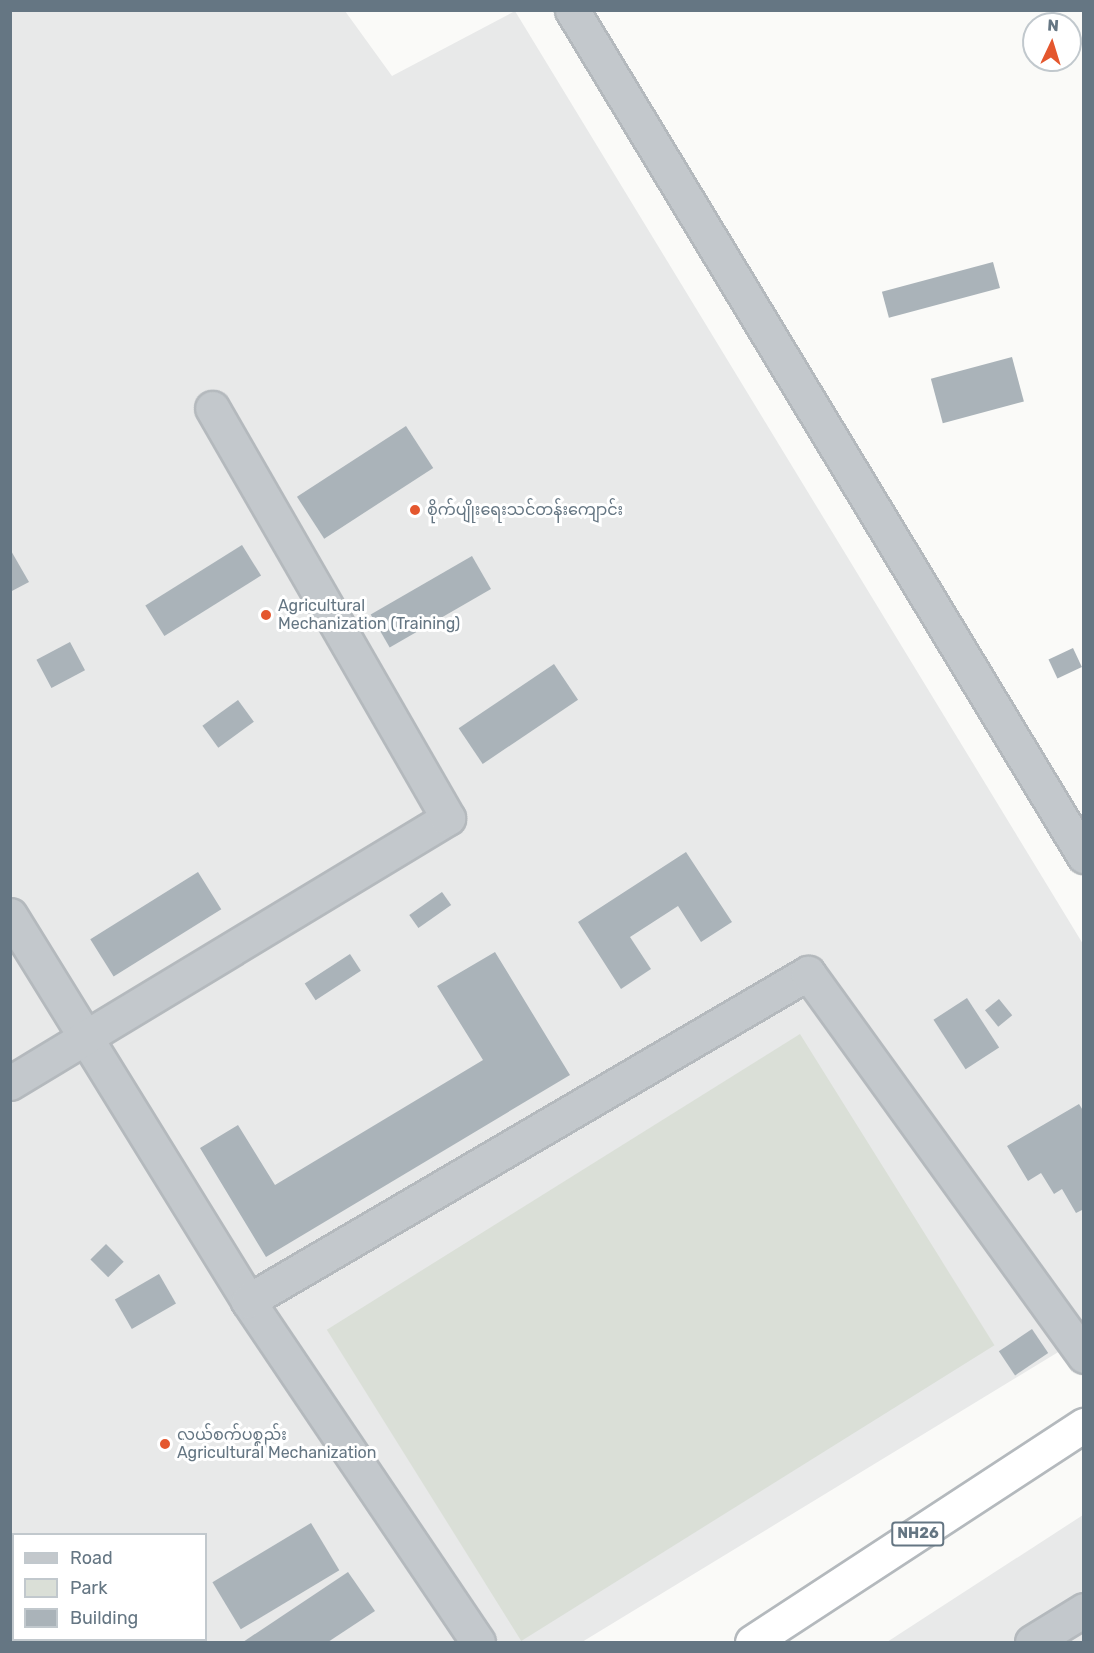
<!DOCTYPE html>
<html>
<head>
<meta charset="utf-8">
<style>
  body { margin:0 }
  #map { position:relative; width:1094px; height:1653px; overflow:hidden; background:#fafaf8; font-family:Rubik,"Noto Sans Myanmar",sans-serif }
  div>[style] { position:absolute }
  .built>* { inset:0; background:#e8e9e9 }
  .green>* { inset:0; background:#dadfd7; transform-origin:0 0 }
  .building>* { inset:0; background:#aab3b9; transform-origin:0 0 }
  .roads { filter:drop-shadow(2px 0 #b4b9bd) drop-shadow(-2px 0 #b4b9bd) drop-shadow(0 2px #b4b9bd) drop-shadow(0 -2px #b4b9bd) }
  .minor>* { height:33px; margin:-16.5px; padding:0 16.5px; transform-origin:16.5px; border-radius:16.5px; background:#c3c8cc }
  .highway>* { height:33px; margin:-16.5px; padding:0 16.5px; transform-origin:16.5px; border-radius:16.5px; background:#fff }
  .dots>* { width:16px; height:16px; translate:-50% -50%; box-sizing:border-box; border:3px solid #fff; border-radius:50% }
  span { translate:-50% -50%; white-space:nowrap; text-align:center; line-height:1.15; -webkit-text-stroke:6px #fff; paint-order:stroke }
  .shield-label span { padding:2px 4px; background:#fff; border:2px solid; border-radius:4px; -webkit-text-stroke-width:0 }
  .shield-label { font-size:15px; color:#657683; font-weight:700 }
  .poi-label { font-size:16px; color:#657683 }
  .left { translate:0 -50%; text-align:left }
  .frame { position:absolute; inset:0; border:12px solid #657683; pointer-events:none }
  .legend { position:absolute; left:12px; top:1533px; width:195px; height:108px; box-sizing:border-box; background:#fff; border:2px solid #c1c8cd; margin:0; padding:8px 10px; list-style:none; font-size:18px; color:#657683 }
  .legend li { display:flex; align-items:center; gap:12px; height:30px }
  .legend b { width:30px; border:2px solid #c1c8cd }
  .north { position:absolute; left:1022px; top:12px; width:60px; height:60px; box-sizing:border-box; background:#fff; border:2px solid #c1c8cd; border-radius:50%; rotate:4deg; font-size:16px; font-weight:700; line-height:24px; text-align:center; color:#657683 }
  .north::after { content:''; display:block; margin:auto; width:21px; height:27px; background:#e4572e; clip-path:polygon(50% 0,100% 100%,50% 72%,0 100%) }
</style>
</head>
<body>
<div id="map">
  <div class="built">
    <i style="clip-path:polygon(evenodd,11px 11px,345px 11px,392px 76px,515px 11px,1083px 944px,1083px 1337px,582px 1642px,11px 1642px,11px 11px,14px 1534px,206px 1534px,206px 1640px,14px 1640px,14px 1534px)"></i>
    <i style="clip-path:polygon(1083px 1515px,1083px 1642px,887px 1642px)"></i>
  </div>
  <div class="green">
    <i style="left:800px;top:1034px;width:367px;height:558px;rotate:58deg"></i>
  </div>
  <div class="building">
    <i style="left:993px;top:262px;width:27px;height:115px;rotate:75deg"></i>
    <i style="left:1012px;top:357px;width:46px;height:84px;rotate:75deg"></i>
    <i style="left:406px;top:426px;width:50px;height:130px;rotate:57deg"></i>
    <i style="left:242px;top:545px;width:36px;height:114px;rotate:58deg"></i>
    <i style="clip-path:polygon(10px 549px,29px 582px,10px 592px)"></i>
    <i style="left:472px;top:556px;width:38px;height:117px;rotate:60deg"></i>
    <i style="left:70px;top:642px;width:32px;height:38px;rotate:62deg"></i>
    <i style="left:1073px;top:648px;width:21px;height:27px;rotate:65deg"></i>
    <i style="left:554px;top:664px;width:43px;height:115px;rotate:56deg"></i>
    <i style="left:238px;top:700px;width:27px;height:44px;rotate:54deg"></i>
    <i style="clip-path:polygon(686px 852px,732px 922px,701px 942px,678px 906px,630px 937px,651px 969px,621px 989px,578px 922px)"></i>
    <i style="left:198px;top:872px;width:44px;height:127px;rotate:58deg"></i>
    <i style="left:442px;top:892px;width:16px;height:40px;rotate:55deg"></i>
    <i style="clip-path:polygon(495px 952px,570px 1075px,266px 1257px,200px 1148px,238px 1125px,275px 1185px,483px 1060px,437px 986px)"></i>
    <i style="left:350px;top:954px;width:20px;height:54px;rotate:57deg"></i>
    <i style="left:967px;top:998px;width:59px;height:40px;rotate:57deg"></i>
    <i style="left:999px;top:999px;width:21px;height:18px;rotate:51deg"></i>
    <i style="clip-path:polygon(1079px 1104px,1084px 1112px,1084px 1209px,1076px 1213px,1062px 1189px,1054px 1194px,1041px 1173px,1028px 1181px,1007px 1146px)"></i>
    <i style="left:106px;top:1244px;width:25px;height:22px;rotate:45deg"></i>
    <i style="left:159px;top:1274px;width:34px;height:51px;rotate:60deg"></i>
    <i style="left:1032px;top:1329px;width:29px;height:40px;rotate:56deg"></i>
    <i style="left:311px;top:1523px;width:55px;height:115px;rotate:59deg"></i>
    <i style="clip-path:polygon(348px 1572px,375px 1611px,328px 1642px,243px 1642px)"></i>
  </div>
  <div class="roads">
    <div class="minor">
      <i style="left:572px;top:10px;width:989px;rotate:58.82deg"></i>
      <i style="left:10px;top:915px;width:453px;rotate:58.3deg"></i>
      <i style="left:248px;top:1301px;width:411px;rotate:56deg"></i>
      <i style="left:10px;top:1083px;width:512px;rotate:-31.17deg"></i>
      <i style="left:448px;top:818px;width:473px;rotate:-119.9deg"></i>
      <i style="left:248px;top:1301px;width:649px;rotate:-30.36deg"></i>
      <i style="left:808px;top:973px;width:472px;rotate:54.2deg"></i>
      <i style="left:1032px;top:1642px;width:61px;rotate:-31.6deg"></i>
    </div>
    <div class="highway">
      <i style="left:752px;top:1642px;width:397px;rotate:-33.2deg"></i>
    </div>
  </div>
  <div class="dots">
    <i style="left:415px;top:510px;background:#e4572e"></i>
    <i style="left:266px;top:615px;background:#e4572e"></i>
    <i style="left:165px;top:1444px;background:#e4572e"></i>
  </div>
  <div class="shield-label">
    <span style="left:918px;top:1534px">NH26</span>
  </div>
  <div class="poi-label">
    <span class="left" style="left:427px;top:510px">စိုက်ပျိုးရေးသင်တန်းကျောင်း</span>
    <span class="left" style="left:278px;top:615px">Agricultural<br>Mechanization (Training)</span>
    <span class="left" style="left:177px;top:1444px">လယ်စက်ပစ္စည်း<br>Agricultural Mechanization</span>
  </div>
  <div class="frame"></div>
  <ul class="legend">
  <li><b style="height:8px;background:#c3c8cc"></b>Road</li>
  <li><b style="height:16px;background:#dadfd7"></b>Park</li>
  <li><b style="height:16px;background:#aab3b9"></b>Building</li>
  </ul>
  <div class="north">N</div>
</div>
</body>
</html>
